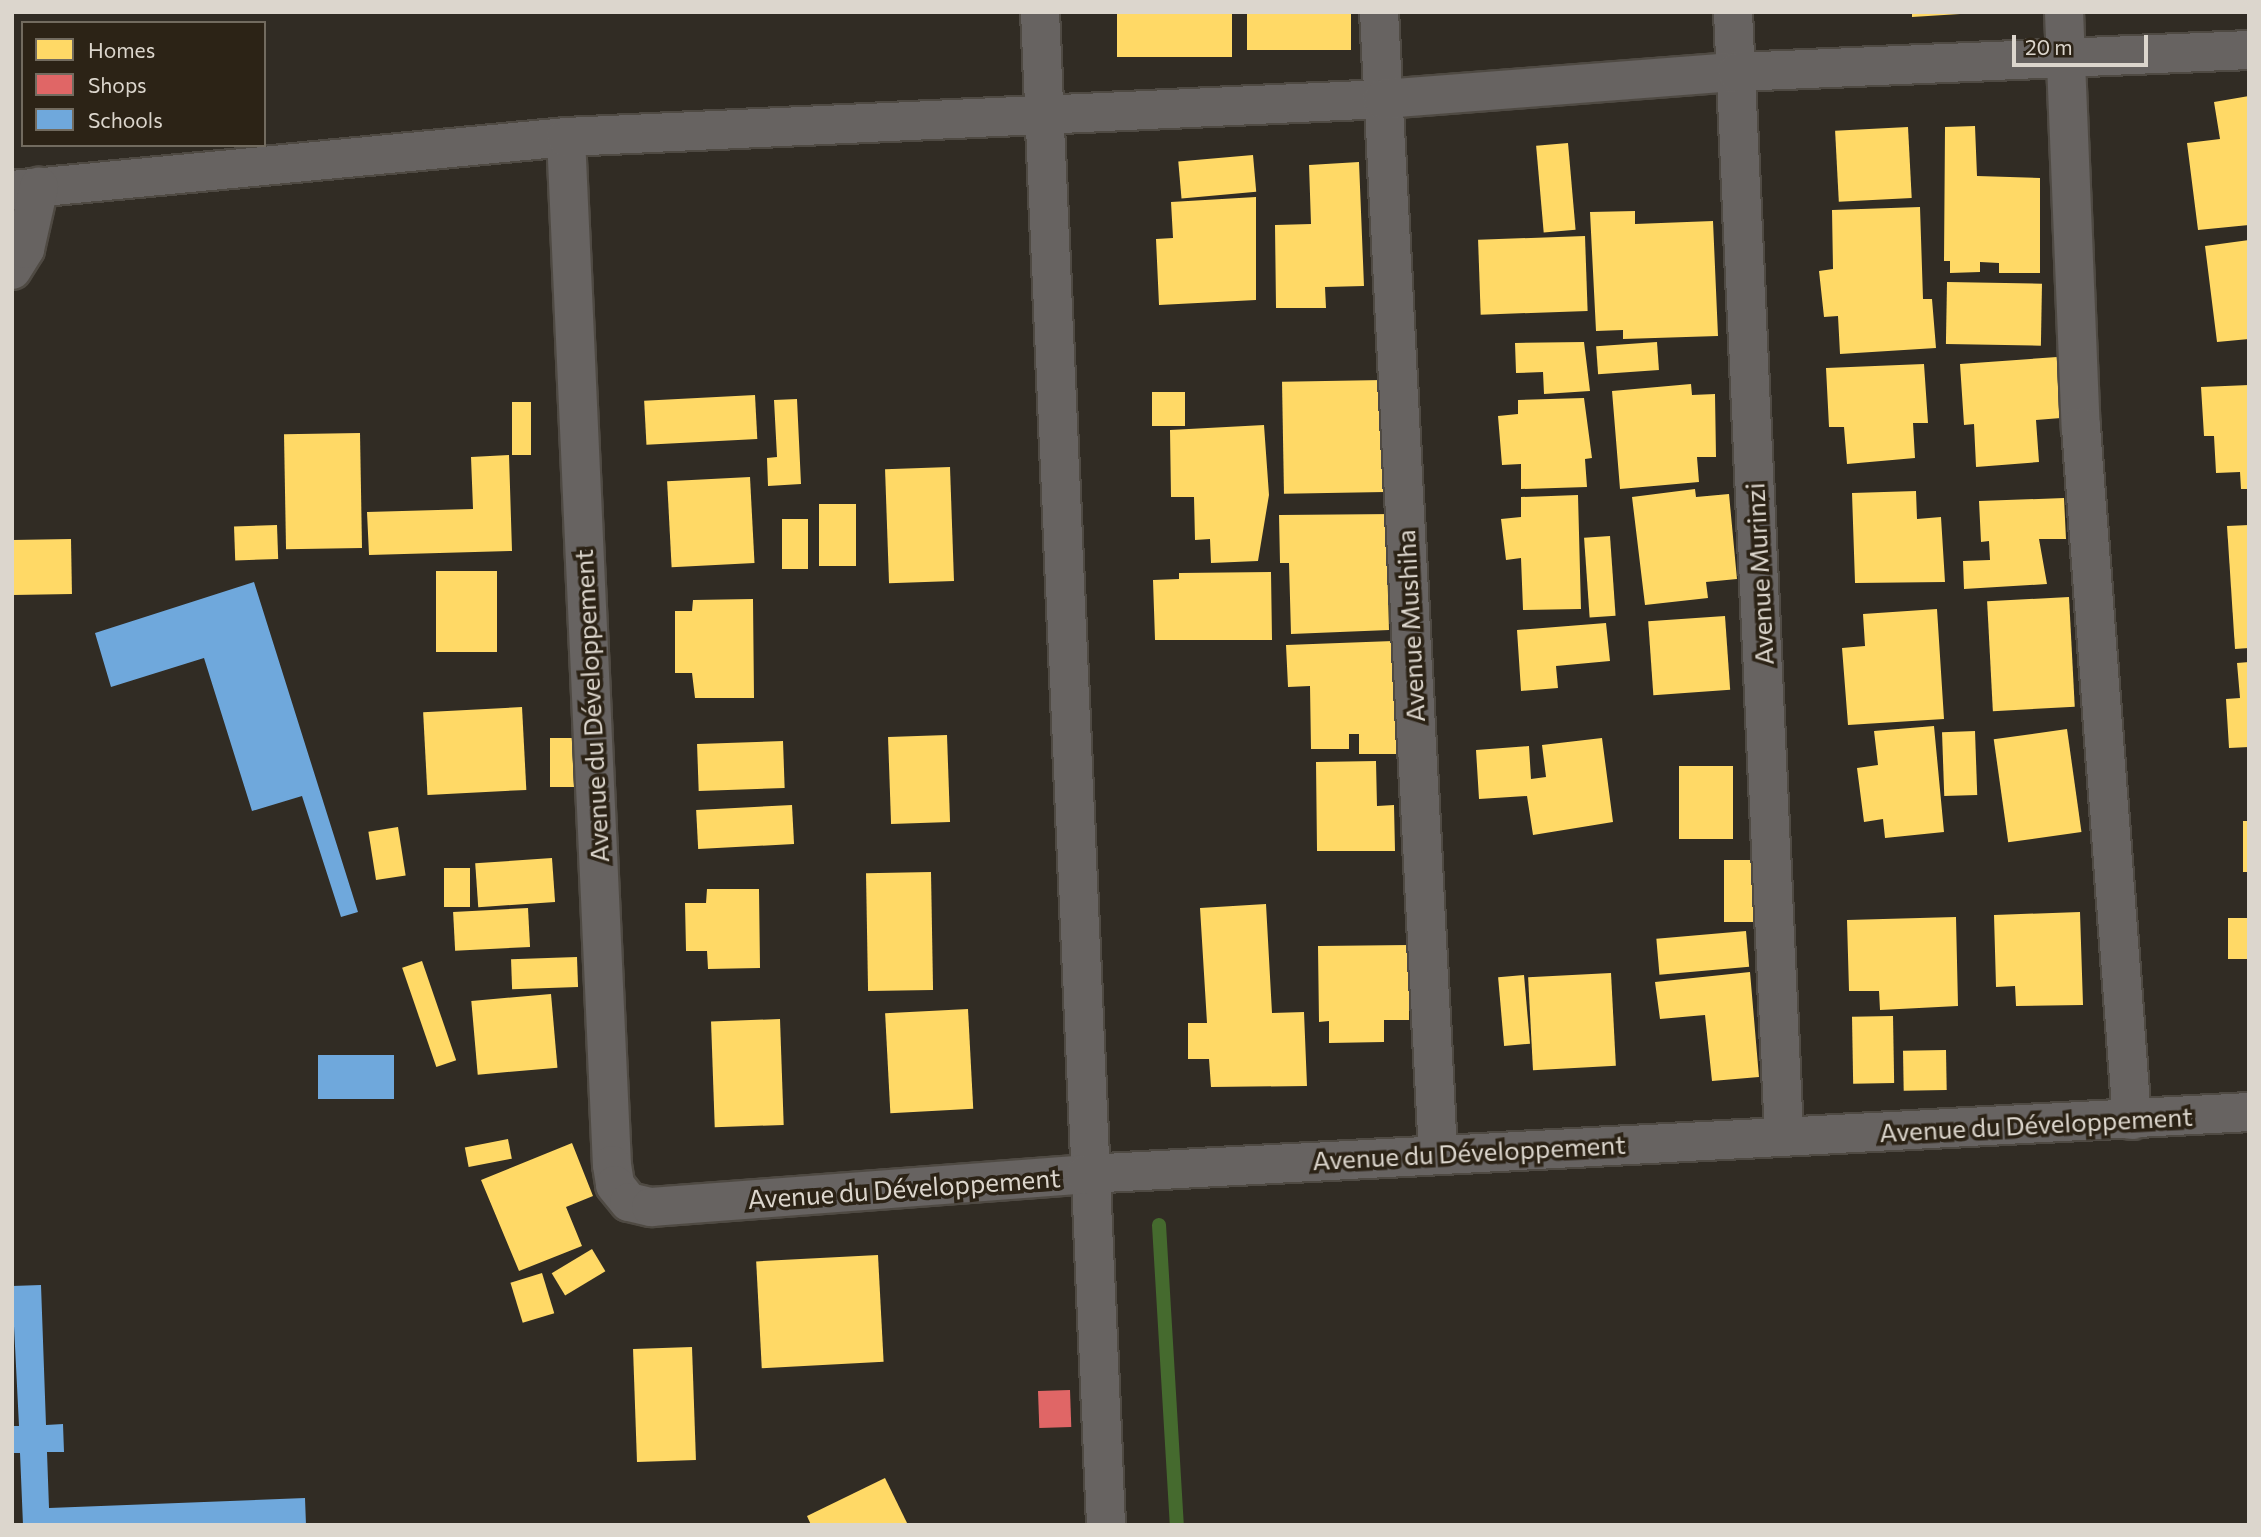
<!DOCTYPE html>
<html>
<head>
<meta charset="utf-8">
<style>
  body { margin:0 }
  #map { position:relative; width:2261px; height:1537px; overflow:hidden; background:#312c24; font-family:Commissioner,sans-serif }
  div>[style] { position:absolute }
  .homes>* { inset:0; background:#ffd966; transform-origin:0 0 }
  .shops>* { inset:0; background:#e06666; transform-origin:0 0 }
  .schools>* { inset:0; background:#6fa8dc; transform-origin:0 0 }
  .stream>* { height:14px; margin:-7px; padding:0 7px; transform-origin:7px; border-radius:7px; background:#456a2e }
  .roads { filter:drop-shadow(2px 0 #4f4a43) drop-shadow(-2px 0 #4f4a43) drop-shadow(0 2px #4f4a43) drop-shadow(0 -2px #4f4a43) }
  .minor>* { height:38px; margin:-19px; padding:0 19px; transform-origin:19px; border-radius:19px; background:#676361 }
  span { translate:-50% -50%; white-space:nowrap; text-align:center; line-height:1.15; -webkit-text-stroke:7px #2c2316; paint-order:stroke }
  .street-label { font-size:26px; color:#dcd6cd }
  .frame { position:absolute; inset:0; border:14px solid #dcd6cd; pointer-events:none }
  .legend { position:absolute; left:21px; top:21px; width:245px; height:126px; box-sizing:border-box; background:#2c2316; border:2px solid #726b5f; margin:0; padding:9px 12px; list-style:none; font-size:21px; color:#dcd6cd }
  .legend li { display:flex; align-items:center; gap:14px; height:35px }
  .legend b { width:35px; border:2px solid #726b5f }
  .scale { position:absolute; left:2012px; top:35px; width:136px; height:32px; box-sizing:border-box; border:4px solid #dcd6cd; border-top:0; padding-left:9px; font-size:21px; line-height:24px; white-space:nowrap; color:#dcd6cd; -webkit-text-stroke:5px #2c2316; paint-order:stroke }
</style>
</head>
<body>
<div id="map">
  <div class="homes">
    <i style="left:1117px;top:12px;width:115px;height:45px"></i>
    <i style="left:1247px;top:12px;width:104px;height:38px"></i>
    <i style="clip-path:polygon(1912px 12px,1960px 12px,1960px 14px,1912px 17px)"></i>
    <i style="clip-path:polygon(2249px 96px,2249px 225px,2198px 230px,2187px 143px,2220px 139px,2214px 102px)"></i>
    <i style="clip-path:polygon(1975px 126px,1977px 176px,2040px 178px,2040px 273px,1999px 273px,1999px 263px,1980px 262px,1980px 272px,1950px 273px,1950px 261px,1944px 261px,1945px 127px)"></i>
    <i style="left:1908px;top:127px;width:71px;height:73px;rotate:87deg"></i>
    <i style="left:1568px;top:143px;width:87px;height:32px;rotate:85deg"></i>
    <i style="left:1253px;top:155px;width:37px;height:75px;rotate:85deg"></i>
    <i style="clip-path:polygon(1359px 162px,1364px 286px,1325px 287px,1326px 308px,1276px 308px,1275px 225px,1311px 224px,1309px 165px)"></i>
    <i style="clip-path:polygon(1256px 197px,1256px 300px,1159px 305px,1156px 239px,1173px 238px,1171px 202px)"></i>
    <i style="clip-path:polygon(1920px 207px,1923px 299px,1932px 299px,1936px 348px,1840px 354px,1838px 316px,1824px 317px,1819px 271px,1833px 269px,1832px 210px)"></i>
    <i style="clip-path:polygon(1635px 211px,1635px 224px,1713px 221px,1718px 336px,1623px 339px,1623px 330px,1596px 331px,1590px 212px)"></i>
    <i style="left:1585px;top:236px;width:75px;height:107px;rotate:88deg"></i>
    <i style="clip-path:polygon(2249px 240px,2249px 339px,2217px 342px,2205px 246px)"></i>
    <i style="left:1947px;top:282px;width:95px;height:62px;rotate:1deg"></i>
    <i style="clip-path:polygon(1584px 342px,1590px 391px,1544px 394px,1543px 372px,1516px 373px,1515px 343px)"></i>
    <i style="left:1657px;top:342px;width:28px;height:61px;rotate:86deg"></i>
    <i style="clip-path:polygon(2057px 357px,2061px 418px,2036px 420px,2039px 462px,1976px 467px,1974px 424px,1964px 425px,1960px 364px)"></i>
    <i style="clip-path:polygon(1924px 364px,1928px 423px,1913px 423px,1915px 458px,1847px 464px,1844px 427px,1829px 427px,1826px 368px)"></i>
    <i style="left:1383px;top:380px;width:112px;height:101px;rotate:89deg"></i>
    <i style="clip-path:polygon(1691px 384px,1692px 395px,1715px 394px,1716px 457px,1697px 457px,1699px 482px,1620px 489px,1612px 391px)"></i>
    <i style="clip-path:polygon(2249px 385px,2249px 489px,2241px 489px,2240px 472px,2216px 473px,2214px 436px,2204px 436px,2201px 387px)"></i>
    <i style="left:1185px;top:392px;width:34px;height:33px;rotate:90deg"></i>
    <i style="left:755px;top:395px;width:44px;height:111px;rotate:87deg"></i>
    <i style="clip-path:polygon(1584px 398px,1592px 458px,1585px 459px,1587px 487px,1521px 489px,1521px 464px,1502px 465px,1498px 416px,1518px 414px,1518px 400px)"></i>
    <i style="clip-path:polygon(797px 399px,801px 484px,768px 486px,767px 458px,777px 457px,774px 400px)"></i>
    <i style="left:512px;top:402px;width:19px;height:53px"></i>
    <i style="clip-path:polygon(1264px 425px,1269px 495px,1258px 561px,1211px 563px,1210px 539px,1195px 540px,1194px 497px,1171px 497px,1170px 430px)"></i>
    <i style="left:360px;top:433px;width:115px;height:76px;rotate:89deg"></i>
    <i style="clip-path:polygon(509px 455px,512px 551px,369px 555px,367px 512px,473px 509px,471px 457px)"></i>
    <i style="left:950px;top:467px;width:114px;height:65px;rotate:88deg"></i>
    <i style="left:750px;top:477px;width:86px;height:83px;rotate:87deg"></i>
    <i style="clip-path:polygon(1695px 489px,1696px 497px,1729px 494px,1737px 579px,1706px 582px,1708px 598px,1645px 605px,1632px 497px)"></i>
    <i style="clip-path:polygon(1916px 491px,1917px 519px,1941px 517px,1945px 582px,1855px 583px,1852px 493px)"></i>
    <i style="clip-path:polygon(1578px 495px,1581px 609px,1523px 610px,1521px 558px,1506px 560px,1501px 519px,1521px 517px,1521px 497px)"></i>
    <i style="clip-path:polygon(2064px 498px,2066px 539px,2039px 539px,2047px 584px,1964px 589px,1963px 561px,1990px 560px,1989px 541px,1981px 542px,1979px 501px)"></i>
    <i style="left:819px;top:504px;width:37px;height:62px"></i>
    <i style="clip-path:polygon(1394px 514px,1395px 561px,1387px 561px,1389px 630px,1291px 634px,1289px 563px,1280px 563px,1279px 515px)"></i>
    <i style="left:808px;top:519px;width:50px;height:26px;rotate:90deg"></i>
    <i style="left:277px;top:525px;width:34px;height:43px;rotate:88deg"></i>
    <i style="clip-path:polygon(2249px 525px,2249px 648px,2235px 649px,2227px 526px)"></i>
    <i style="left:1610px;top:536px;width:80px;height:26px;rotate:86deg"></i>
    <i style="left:71px;top:539px;width:55px;height:59px;rotate:89deg"></i>
    <i style="left:436px;top:571px;width:61px;height:81px"></i>
    <i style="clip-path:polygon(1271px 572px,1272px 640px,1155px 640px,1153px 580px,1179px 579px,1179px 573px)"></i>
    <i style="left:2069px;top:597px;width:110px;height:82px;rotate:87deg"></i>
    <i style="clip-path:polygon(753px 599px,754px 698px,695px 698px,692px 673px,675px 673px,675px 611px,692px 611px,693px 600px)"></i>
    <i style="clip-path:polygon(1937px 609px,1944px 719px,1848px 725px,1842px 648px,1865px 646px,1863px 614px)"></i>
    <i style="left:1725px;top:616px;width:74px;height:77px;rotate:86deg"></i>
    <i style="clip-path:polygon(1606px 623px,1610px 661px,1556px 666px,1558px 688px,1521px 691px,1517px 630px)"></i>
    <i style="clip-path:polygon(1393px 641px,1393px 673px,1403px 673px,1404px 754px,1359px 754px,1359px 734px,1349px 734px,1349px 749px,1311px 749px,1310px 686px,1288px 687px,1286px 645px)"></i>
    <i style="clip-path:polygon(2249px 662px,2249px 747px,2229px 748px,2226px 699px,2240px 698px,2237px 663px)"></i>
    <i style="left:522px;top:707px;width:83px;height:99px;rotate:87deg"></i>
    <i style="clip-path:polygon(1934px 726px,1944px 832px,1885px 838px,1883px 819px,1864px 822px,1857px 768px,1878px 765px,1874px 731px)"></i>
    <i style="left:2067px;top:729px;width:104px;height:74px;rotate:82deg"></i>
    <i style="left:1975px;top:731px;width:64px;height:33px;rotate:88deg"></i>
    <i style="left:947px;top:735px;width:87px;height:59px;rotate:88deg"></i>
    <i style="left:550px;top:738px;width:28px;height:49px"></i>
    <i style="clip-path:polygon(1602px 738px,1613px 822px,1533px 835px,1527px 796px,1479px 799px,1476px 750px,1529px 746px,1531px 779px,1546px 777px,1542px 745px)"></i>
    <i style="left:783px;top:741px;width:47px;height:86px;rotate:88deg"></i>
    <i style="clip-path:polygon(1376px 761px,1377px 806px,1394px 805px,1395px 851px,1317px 851px,1316px 762px)"></i>
    <i style="left:1679px;top:766px;width:54px;height:73px"></i>
    <i style="left:792px;top:805px;width:39px;height:96px;rotate:87deg"></i>
    <i style="left:2243px;top:821px;width:6px;height:51px"></i>
    <i style="left:398px;top:827px;width:49px;height:30px;rotate:81deg"></i>
    <i style="left:552px;top:858px;width:44px;height:77px;rotate:86deg"></i>
    <i style="left:1724px;top:860px;width:34px;height:62px"></i>
    <i style="left:444px;top:868px;width:26px;height:39px"></i>
    <i style="left:931px;top:872px;width:118px;height:65px;rotate:89deg"></i>
    <i style="clip-path:polygon(707px 889px,759px 889px,760px 968px,708px 969px,707px 951px,686px 951px,685px 903px,706px 903px)"></i>
    <i style="clip-path:polygon(1266px 904px,1272px 1013px,1304px 1012px,1307px 1086px,1211px 1087px,1209px 1059px,1188px 1059px,1188px 1023px,1207px 1023px,1200px 908px)"></i>
    <i style="left:528px;top:908px;width:39px;height:75px;rotate:87deg"></i>
    <i style="clip-path:polygon(2080px 912px,2083px 1005px,2016px 1006px,2015px 986px,1996px 987px,1994px 915px)"></i>
    <i style="clip-path:polygon(1956px 917px,1958px 1006px,1880px 1010px,1879px 991px,1849px 991px,1847px 920px)"></i>
    <i style="left:2228px;top:918px;width:21px;height:41px"></i>
    <i style="left:1746px;top:931px;width:36px;height:90px;rotate:85deg"></i>
    <i style="clip-path:polygon(1409px 945px,1409px 1020px,1384px 1020px,1384px 1042px,1329px 1043px,1329px 1021px,1319px 1022px,1318px 946px)"></i>
    <i style="left:577px;top:957px;width:30px;height:66px;rotate:88deg"></i>
    <i style="left:422px;top:961px;width:105px;height:21px;rotate:71deg"></i>
    <i style="clip-path:polygon(1750px 972px,1759px 1077px,1712px 1081px,1705px 1015px,1660px 1019px,1655px 982px)"></i>
    <i style="left:1611px;top:973px;width:93px;height:83px;rotate:87deg"></i>
    <i style="left:1524px;top:975px;width:69px;height:26px;rotate:85deg"></i>
    <i style="left:551px;top:994px;width:74px;height:80px;rotate:85deg"></i>
    <i style="left:968px;top:1009px;width:100px;height:83px;rotate:87deg"></i>
    <i style="left:1893px;top:1016px;width:67px;height:41px;rotate:89deg"></i>
    <i style="left:780px;top:1019px;width:106px;height:69px;rotate:88deg"></i>
    <i style="left:1946px;top:1050px;width:40px;height:43px;rotate:89deg"></i>
    <i style="left:508px;top:1139px;width:20px;height:44px;rotate:79deg"></i>
    <i style="clip-path:polygon(572px 1143px,593px 1196px,566px 1207px,582px 1246px,519px 1271px,481px 1180px)"></i>
    <i style="left:592px;top:1249px;width:26px;height:47px;rotate:59deg"></i>
    <i style="left:878px;top:1255px;width:107px;height:122px;rotate:87deg"></i>
    <i style="left:542px;top:1273px;width:42px;height:33px;rotate:73deg"></i>
    <i style="left:692px;top:1347px;width:113px;height:59px;rotate:88deg"></i>
    <i style="clip-path:polygon(885px 1478px,908px 1525px,811px 1525px,807px 1516px)"></i>
  </div>
  <div class="shops">
    <i style="left:1070px;top:1390px;width:37px;height:32px;rotate:88deg"></i>
  </div>
  <div class="schools">
    <i style="clip-path:polygon(254px 582px,358px 912px,341px 917px,302px 796px,252px 811px,204px 658px,111px 687px,95px 633px)"></i>
    <i style="left:394px;top:1055px;width:44px;height:76px;rotate:90deg"></i>
    <i style="clip-path:polygon(41px 1285px,46px 1425px,63px 1424px,64px 1452px,47px 1452px,49px 1508px,305px 1498px,306px 1525px,23px 1525px,20px 1453px,12px 1453px,12px 1426px,19px 1426px,12px 1286px)"></i>
  </div>
  <div class="stream">
    <i style="left:1159px;top:1225px;width:301px;rotate:86.6deg"></i>
  </div>
  <div class="roads">
    <div class="minor">
      <i style="left:1040px;top:12px;width:1514px;rotate:87.5deg"></i>
      <i style="left:1379px;top:12px;width:1143px;rotate:87.04deg"></i>
      <i style="left:1733px;top:12px;width:1125px;rotate:87.4deg"></i>
      <i style="left:2064px;top:12px;width:415px;rotate:87.7deg"></i>
      <i style="left:2081px;top:427px;width:695px;rotate:85.79deg"></i>
      <i style="left:566px;top:137px;width:1029px;rotate:87.44deg"></i>
      <i style="left:612px;top:1165px;width:20px;rotate:81deg"></i>
      <i style="left:615px;top:1185px;width:22px;rotate:51deg"></i>
      <i style="left:629px;top:1202px;width:23px;rotate:13deg"></i>
      <i style="left:651px;top:1207px;width:436px;rotate:-4.3deg"></i>
      <i style="left:1086px;top:1174px;width:1165px;rotate:-3.05deg"></i>
      <i style="left:12px;top:190px;width:557px;rotate:-5.46deg"></i>
      <i style="left:566px;top:137px;width:818px;rotate:-2.66deg"></i>
      <i style="left:1383px;top:99px;width:355px;rotate:-4.4deg"></i>
      <i style="left:1737px;top:72px;width:512px;rotate:-2.46deg"></i>
      <i style="left:12px;top:270px;width:25px;rotate:-58deg"></i>
      <i style="left:25px;top:249px;width:64px;rotate:-77.3deg"></i>
    </div>
  </div>
  <div class="street-label">
    <span style="left:1759px;top:574px;rotate:-93deg">Avenue Murinzi</span>
    <span style="left:1410px;top:626px;rotate:-93deg">Avenue Mushiha</span>
    <span style="left:591px;top:706px;rotate:-93deg">Avenue du Développement</span>
    <span style="left:2036px;top:1124px;rotate:-3deg">Avenue du Développement</span>
    <span style="left:1469px;top:1152px;rotate:-3deg">Avenue du Développement</span>
    <span style="left:904px;top:1188px;rotate:-4deg">Avenue du Développement</span>
  </div>
  <div class="frame"></div>
  <ul class="legend">
  <li><b style="height:19px;background:#ffd966"></b>Homes</li>
  <li><b style="height:19px;background:#e06666"></b>Shops</li>
  <li><b style="height:19px;background:#6fa8dc"></b>Schools</li>
  </ul>
  <div class="scale">20 m</div>
</div>
</body>
</html>
